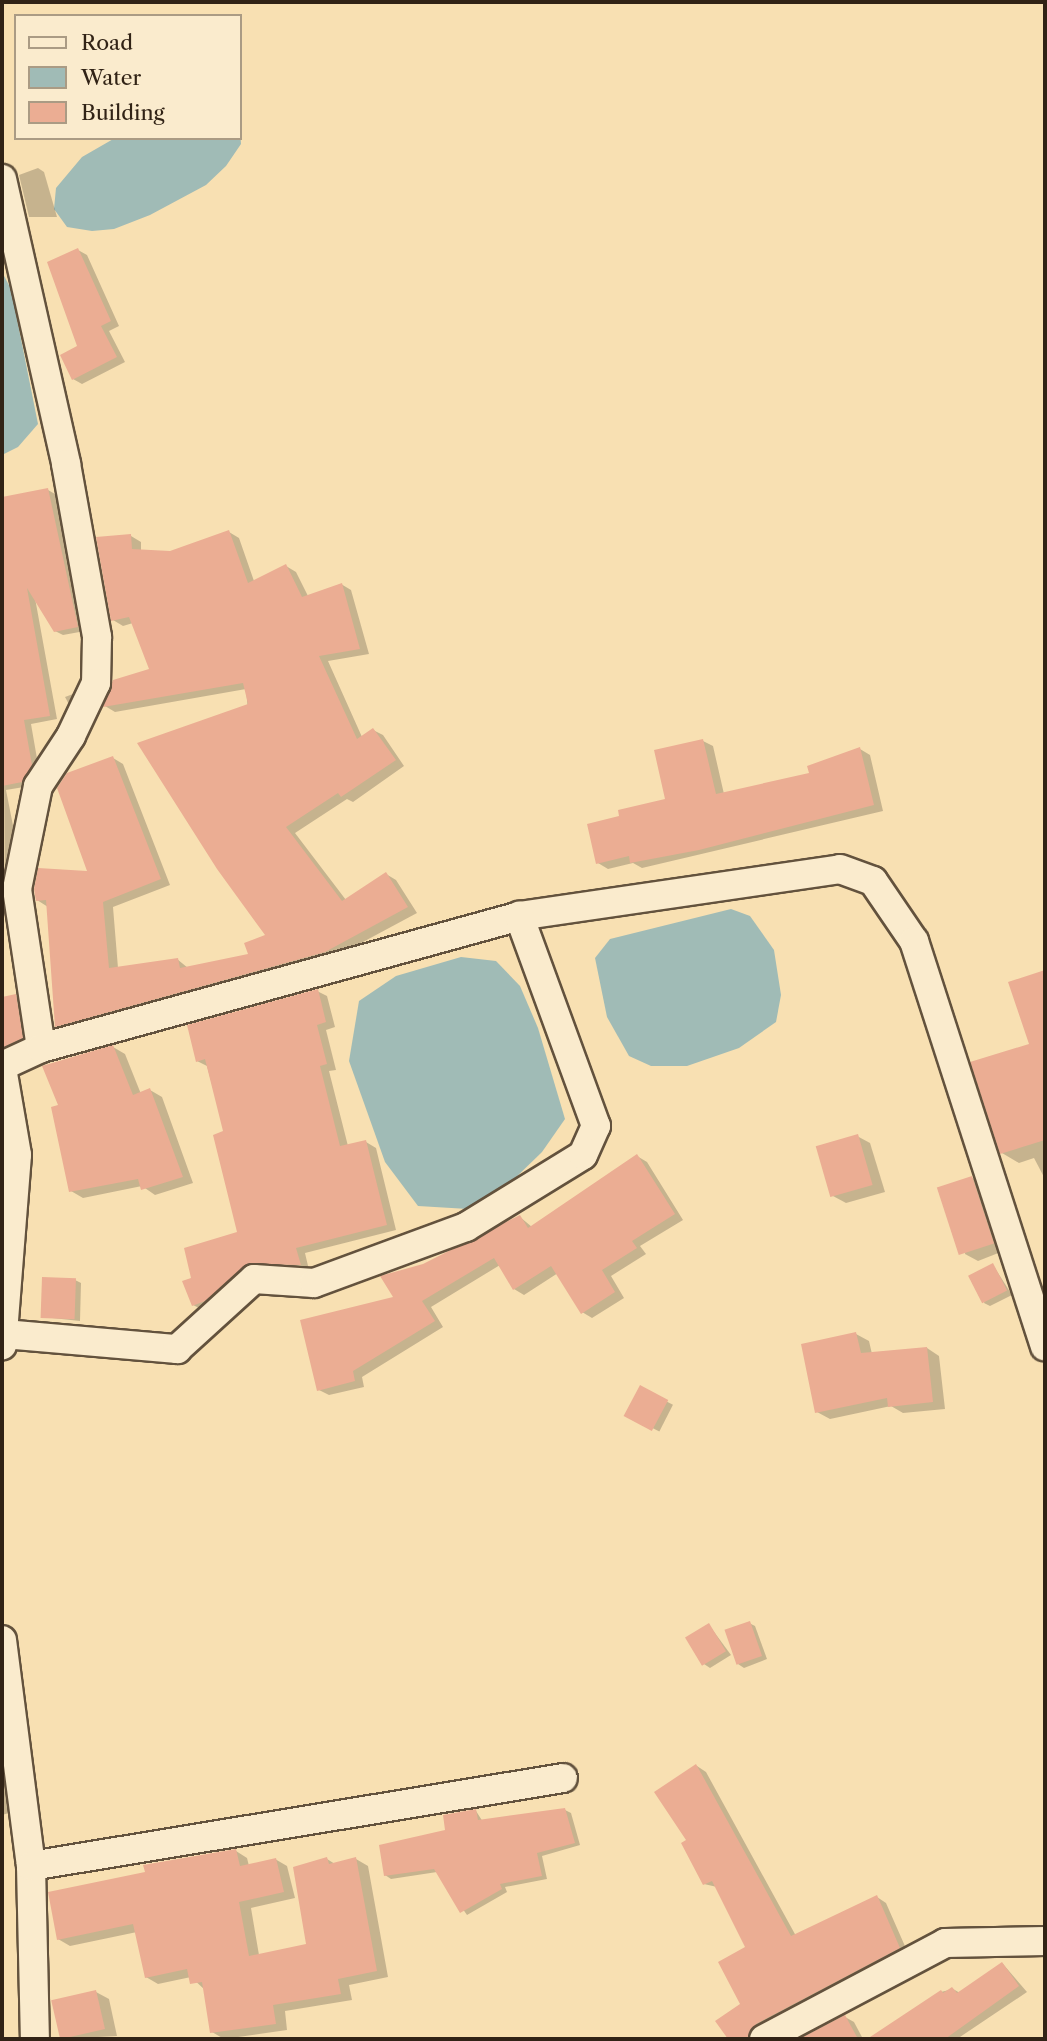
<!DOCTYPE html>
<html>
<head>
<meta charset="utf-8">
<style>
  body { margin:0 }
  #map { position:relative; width:1047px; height:2041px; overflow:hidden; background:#f8e0b2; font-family:"Libre Caslon Text",serif }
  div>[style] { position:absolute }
  .water>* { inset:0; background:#a0bbb6 }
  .shadow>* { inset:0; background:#0003; transform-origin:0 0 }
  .building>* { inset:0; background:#ebad93; transform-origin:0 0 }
  .roads { filter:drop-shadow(2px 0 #63523d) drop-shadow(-2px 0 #63523d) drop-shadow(0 2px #63523d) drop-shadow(0 -2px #63523d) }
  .minor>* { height:28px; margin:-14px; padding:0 14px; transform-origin:14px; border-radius:14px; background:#faebcd }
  span { translate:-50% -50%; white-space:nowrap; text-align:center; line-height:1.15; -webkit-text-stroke:6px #faebcd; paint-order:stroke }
  .frame { position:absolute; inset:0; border:4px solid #312316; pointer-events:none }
  .legend { position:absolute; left:14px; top:14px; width:228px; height:126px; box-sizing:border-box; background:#faebcd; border:2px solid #aa9b84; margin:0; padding:9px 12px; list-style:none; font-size:21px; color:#312316 }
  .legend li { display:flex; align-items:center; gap:14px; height:35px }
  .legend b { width:35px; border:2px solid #aa9b84 }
</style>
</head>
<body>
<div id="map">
  <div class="water">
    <i style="clip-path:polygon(240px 130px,241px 144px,226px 166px,206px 185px,150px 215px,114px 229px,92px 231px,67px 227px,54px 209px,56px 188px,82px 157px,115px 138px,240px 138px)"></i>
    <i style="clip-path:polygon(2px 272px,11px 289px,38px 424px,18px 447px,2px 455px)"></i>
    <i style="clip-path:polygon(731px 909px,750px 916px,774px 950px,781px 995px,776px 1022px,739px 1048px,687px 1066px,651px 1066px,629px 1056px,607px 1017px,595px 958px,610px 939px)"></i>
    <i style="clip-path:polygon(461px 957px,496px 961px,520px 986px,538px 1028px,565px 1119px,542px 1152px,506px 1187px,468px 1209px,418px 1206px,385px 1162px,349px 1061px,359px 1001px,396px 976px)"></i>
  </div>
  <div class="shadow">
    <i style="clip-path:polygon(38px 168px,44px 172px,57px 217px,29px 217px,19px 175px)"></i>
    <i style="clip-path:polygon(78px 250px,87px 255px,119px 326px,109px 331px,125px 362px,82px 384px,73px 379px,79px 347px)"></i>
    <i style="clip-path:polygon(48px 490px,55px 494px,65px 543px,70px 546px,85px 631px,63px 635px,55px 631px,35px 598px,57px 719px,31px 724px,39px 770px,30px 786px,6px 790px,17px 846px,10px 910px,5px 911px,2px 499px)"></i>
    <i style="clip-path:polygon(229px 532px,239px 538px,254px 581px,286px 566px,296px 572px,308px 596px,341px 584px,351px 590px,369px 654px,328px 661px,362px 737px,373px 730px,383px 735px,404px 766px,353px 802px,347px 799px,295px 833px,346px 900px,386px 874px,396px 880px,417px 913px,335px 957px,66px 1032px,56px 1026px,48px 907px,37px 900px,89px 873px,113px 758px,123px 764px,170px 885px,113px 907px,118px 968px,177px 959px,188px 968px,251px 955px,268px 936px,246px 689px,115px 712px,105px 706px,151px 670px,133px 623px,123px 626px,113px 620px,131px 536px,141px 542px,141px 551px,170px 553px)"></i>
    <i style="clip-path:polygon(73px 694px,78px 697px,72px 710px,65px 697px)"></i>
    <i style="clip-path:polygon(703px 741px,713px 746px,724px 794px,811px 774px,860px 749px,870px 755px,883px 811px,642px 868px,633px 863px,608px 869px,598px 863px,621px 817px,667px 800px)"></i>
    <i style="clip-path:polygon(1045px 972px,1045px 1179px,1034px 1158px,1019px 1163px,1002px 1153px,1031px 1045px,1011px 984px)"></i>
    <i style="clip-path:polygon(317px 991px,327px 996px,335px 1027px,326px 1030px,336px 1070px,329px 1071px,348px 1146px,366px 1142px,376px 1148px,396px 1230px,305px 1253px,309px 1270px,203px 1310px,193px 1305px,193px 1279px,239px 1233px,225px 1133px,207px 1066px,197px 1061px)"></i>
    <i style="clip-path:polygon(16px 996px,25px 1002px,31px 1043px,2px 1051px,2px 999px)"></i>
    <i style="clip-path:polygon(113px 1047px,125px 1054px,141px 1094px,150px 1090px,162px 1097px,193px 1183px,155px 1195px,142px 1186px,83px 1198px,71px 1191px,60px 1107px)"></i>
    <i style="clip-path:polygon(857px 1136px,870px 1143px,885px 1192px,846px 1203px,833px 1196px)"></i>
    <i style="clip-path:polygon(637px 1156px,647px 1162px,683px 1220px,640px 1246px,646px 1254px,611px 1276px,624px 1298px,592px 1318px,582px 1312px,558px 1273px,524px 1295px,514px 1289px,500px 1265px,431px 1307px,443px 1327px,362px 1377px,364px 1387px,329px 1395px,319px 1390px,424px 1266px,520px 1217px,532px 1227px)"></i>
    <i style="clip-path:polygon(972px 1178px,985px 1185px,1006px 1250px,978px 1261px,965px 1254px)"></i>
    <i style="clip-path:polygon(993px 1265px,1012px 1295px,990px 1306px,984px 1303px)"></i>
    <i style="clip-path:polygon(75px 1280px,81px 1283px,80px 1321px,43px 1317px)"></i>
    <i style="clip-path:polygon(856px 1334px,869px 1341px,872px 1354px,927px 1348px,939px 1356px,945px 1409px,903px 1413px,891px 1406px,830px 1419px,817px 1412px)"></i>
    <i style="left:640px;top:1388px;width:37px;height:30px;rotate:27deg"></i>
    <i style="clip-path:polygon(749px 1623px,755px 1626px,767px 1659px,744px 1668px,738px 1664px)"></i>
    <i style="clip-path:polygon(709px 1625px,731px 1655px,710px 1668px,704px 1664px)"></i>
    <i style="clip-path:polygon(697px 1766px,706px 1772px,796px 1936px,877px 1897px,886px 1903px,908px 1953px,759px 2039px,730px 2039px,718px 2021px,742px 2005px,748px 1947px,717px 1887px,704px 1884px,689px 1840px)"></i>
    <i style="clip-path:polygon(2px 1775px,9px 1813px,2px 1815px)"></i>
    <i style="clip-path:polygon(565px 1810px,571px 1813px,580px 1845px,542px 1856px,547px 1879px,505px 1887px,507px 1892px,467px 1915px,437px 1872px,391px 1879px,385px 1875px,476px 1811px,483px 1822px)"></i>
    <i style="clip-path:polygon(236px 1851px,247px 1858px,249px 1866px,275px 1859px,287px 1866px,295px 1898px,251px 1908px,259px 1955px,308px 1945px,327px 1859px,335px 1864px,356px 1859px,368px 1866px,388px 1977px,349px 1985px,352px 2000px,285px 2011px,287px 2030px,224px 2039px,212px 2032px,205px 1990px,191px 1977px,158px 1984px,146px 1977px,137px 1932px,70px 1946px,58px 1939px,147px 1873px)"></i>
    <i style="clip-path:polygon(1003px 1964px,1027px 1992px,957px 2039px,871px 2039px,941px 1992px,953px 1989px,960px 1993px)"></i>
    <i style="clip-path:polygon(96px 1992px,109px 1999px,117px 2036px,61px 2039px,53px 2002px)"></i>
    <i style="clip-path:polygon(845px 2017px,854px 2022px,863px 2039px,803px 2039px)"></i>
  </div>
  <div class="building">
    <i style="clip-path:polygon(78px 248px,111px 321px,101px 326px,117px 357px,72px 380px,60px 355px,77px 346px,47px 262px)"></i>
    <i style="clip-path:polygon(48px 488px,78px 627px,54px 632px,27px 588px,50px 716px,24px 720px,32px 765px,22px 782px,2px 786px,2px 497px)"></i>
    <i style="clip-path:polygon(229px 530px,248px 583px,286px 564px,302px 597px,342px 583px,360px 649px,319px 656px,357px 739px,373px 728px,396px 760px,341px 797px,338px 793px,286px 827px,342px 901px,386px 872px,408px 907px,325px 952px,55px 1027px,46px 900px,36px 901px,34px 889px,38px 868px,87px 871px,57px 788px,67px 773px,113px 756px,161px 879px,103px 902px,109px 968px,178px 958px,180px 968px,248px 954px,244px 943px,265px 935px,217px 869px,137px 743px,248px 704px,243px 683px,103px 707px,113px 680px,149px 669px,129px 617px,111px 621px,96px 537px,131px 534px,132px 549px,170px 551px)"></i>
    <i style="clip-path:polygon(703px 739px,716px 794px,809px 773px,807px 766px,860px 747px,874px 805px,699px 850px,630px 863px,629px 856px,596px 864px,587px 824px,619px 816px,618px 810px,665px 799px,654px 750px)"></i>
    <i style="clip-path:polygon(1045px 970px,1045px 1140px,1000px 1154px,970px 1062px,1029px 1044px,1008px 982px)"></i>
    <i style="clip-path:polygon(318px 989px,326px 1022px,317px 1025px,327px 1064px,320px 1066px,340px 1146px,366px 1140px,387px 1225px,296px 1248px,301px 1265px,248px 1264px,205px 1301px,192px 1306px,182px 1281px,191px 1278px,184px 1248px,237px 1232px,213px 1135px,223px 1131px,205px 1059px,196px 1062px,187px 1025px)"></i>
    <i style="clip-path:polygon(16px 994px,23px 1038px,2px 1048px,2px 997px)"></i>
    <i style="clip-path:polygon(113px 1045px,133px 1095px,150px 1088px,183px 1177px,141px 1190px,138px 1179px,69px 1192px,51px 1107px,58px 1105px,42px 1066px)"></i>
    <i style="left:858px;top:1134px;width:53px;height:44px;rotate:74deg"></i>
    <i style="clip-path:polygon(637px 1154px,675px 1214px,632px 1241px,637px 1248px,602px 1270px,615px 1292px,581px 1314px,551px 1266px,513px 1290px,494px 1258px,422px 1301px,435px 1321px,353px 1371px,355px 1381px,317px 1391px,300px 1320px,393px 1297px,380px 1276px,423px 1264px,520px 1215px,528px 1228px)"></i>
    <i style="left:972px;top:1176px;width:71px;height:37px;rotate:72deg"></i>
    <i style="left:993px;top:1263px;width:31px;height:28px;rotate:63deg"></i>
    <i style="left:42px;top:1277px;width:34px;height:41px;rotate:2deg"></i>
    <i style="clip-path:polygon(856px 1332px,861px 1353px,927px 1347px,933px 1402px,888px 1407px,887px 1398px,815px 1413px,801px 1344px)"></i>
    <i style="left:640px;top:1385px;width:32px;height:35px;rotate:28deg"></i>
    <i style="left:750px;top:1621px;width:37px;height:27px;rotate:71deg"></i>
    <i style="left:709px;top:1623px;width:33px;height:28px;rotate:59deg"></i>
    <i style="clip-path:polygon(696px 1764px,791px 1936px,877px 1895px,900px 1948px,756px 2024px,747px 2039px,728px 2039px,715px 2021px,740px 2004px,718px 1962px,745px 1947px,712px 1881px,703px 1885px,681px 1843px,686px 1840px,654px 1792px)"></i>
    <i style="clip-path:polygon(565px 1808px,575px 1843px,537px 1853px,542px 1876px,500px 1884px,502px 1889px,460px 1913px,434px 1869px,384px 1876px,379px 1845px,445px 1830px,443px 1815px,476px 1809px,478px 1820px)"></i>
    <i style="clip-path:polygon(236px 1849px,240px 1866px,276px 1858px,284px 1892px,239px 1902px,249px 1956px,306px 1944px,293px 1867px,327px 1857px,329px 1864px,356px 1857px,377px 1971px,338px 1979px,341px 1994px,273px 2005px,276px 2024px,210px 2033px,202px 1982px,190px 1984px,187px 1969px,145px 1978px,133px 1924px,57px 1940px,48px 1892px,145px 1872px,143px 1865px)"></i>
    <i style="clip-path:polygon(1002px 1962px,1019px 1986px,945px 2039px,867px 2039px,941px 1990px,943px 1993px,952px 1987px,957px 1993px)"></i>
    <i style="left:96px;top:1990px;width:40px;height:46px;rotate:77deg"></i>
    <i style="clip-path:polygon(845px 2015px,858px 2039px,799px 2039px)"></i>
  </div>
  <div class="roads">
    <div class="minor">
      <i style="left:2px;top:179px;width:292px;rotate:77.3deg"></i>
      <i style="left:66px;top:464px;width:176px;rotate:79.8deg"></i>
      <i style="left:97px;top:637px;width:46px;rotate:91.2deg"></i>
      <i style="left:96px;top:683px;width:59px;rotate:115.3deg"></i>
      <i style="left:71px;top:736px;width:60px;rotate:123.4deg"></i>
      <i style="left:38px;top:786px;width:105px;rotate:101.5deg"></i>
      <i style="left:17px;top:889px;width:161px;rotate:81.4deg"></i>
      <i style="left:41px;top:1048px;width:43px;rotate:155.2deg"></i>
      <i style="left:41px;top:1048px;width:496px;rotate:-15.4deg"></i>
      <i style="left:519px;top:916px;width:324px;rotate:-8.3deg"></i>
      <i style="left:840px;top:869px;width:35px;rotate:20deg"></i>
      <i style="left:873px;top:881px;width:73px;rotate:55.7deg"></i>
      <i style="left:914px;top:941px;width:426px;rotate:72.1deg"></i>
      <i style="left:2px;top:1068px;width:88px;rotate:80.2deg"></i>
      <i style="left:17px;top:1155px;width:191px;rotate:94.5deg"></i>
      <i style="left:4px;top:1334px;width:174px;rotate:5deg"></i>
      <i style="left:177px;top:1349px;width:104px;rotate:-42.3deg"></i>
      <i style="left:254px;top:1279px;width:60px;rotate:3.8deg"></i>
      <i style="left:314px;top:1283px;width:162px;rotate:-20.2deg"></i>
      <i style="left:466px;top:1227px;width:137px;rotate:-31.6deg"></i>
      <i style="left:583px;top:1155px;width:32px;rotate:-66deg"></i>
      <i style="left:596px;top:1126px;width:224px;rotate:-110.1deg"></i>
      <i style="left:2px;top:1640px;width:228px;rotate:82.7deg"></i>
      <i style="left:31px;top:1866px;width:173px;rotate:88.7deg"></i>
      <i style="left:31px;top:1866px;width:539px;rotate:-9.39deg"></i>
      <i style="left:764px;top:2039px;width:205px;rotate:-27.9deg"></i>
      <i style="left:945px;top:1943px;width:100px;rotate:-1.1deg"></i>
    </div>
  </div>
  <div class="frame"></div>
  <ul class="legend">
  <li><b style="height:9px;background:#faebcd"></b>Road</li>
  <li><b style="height:19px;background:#a0bbb6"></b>Water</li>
  <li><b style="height:19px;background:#ebad93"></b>Building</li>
  </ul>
</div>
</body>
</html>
